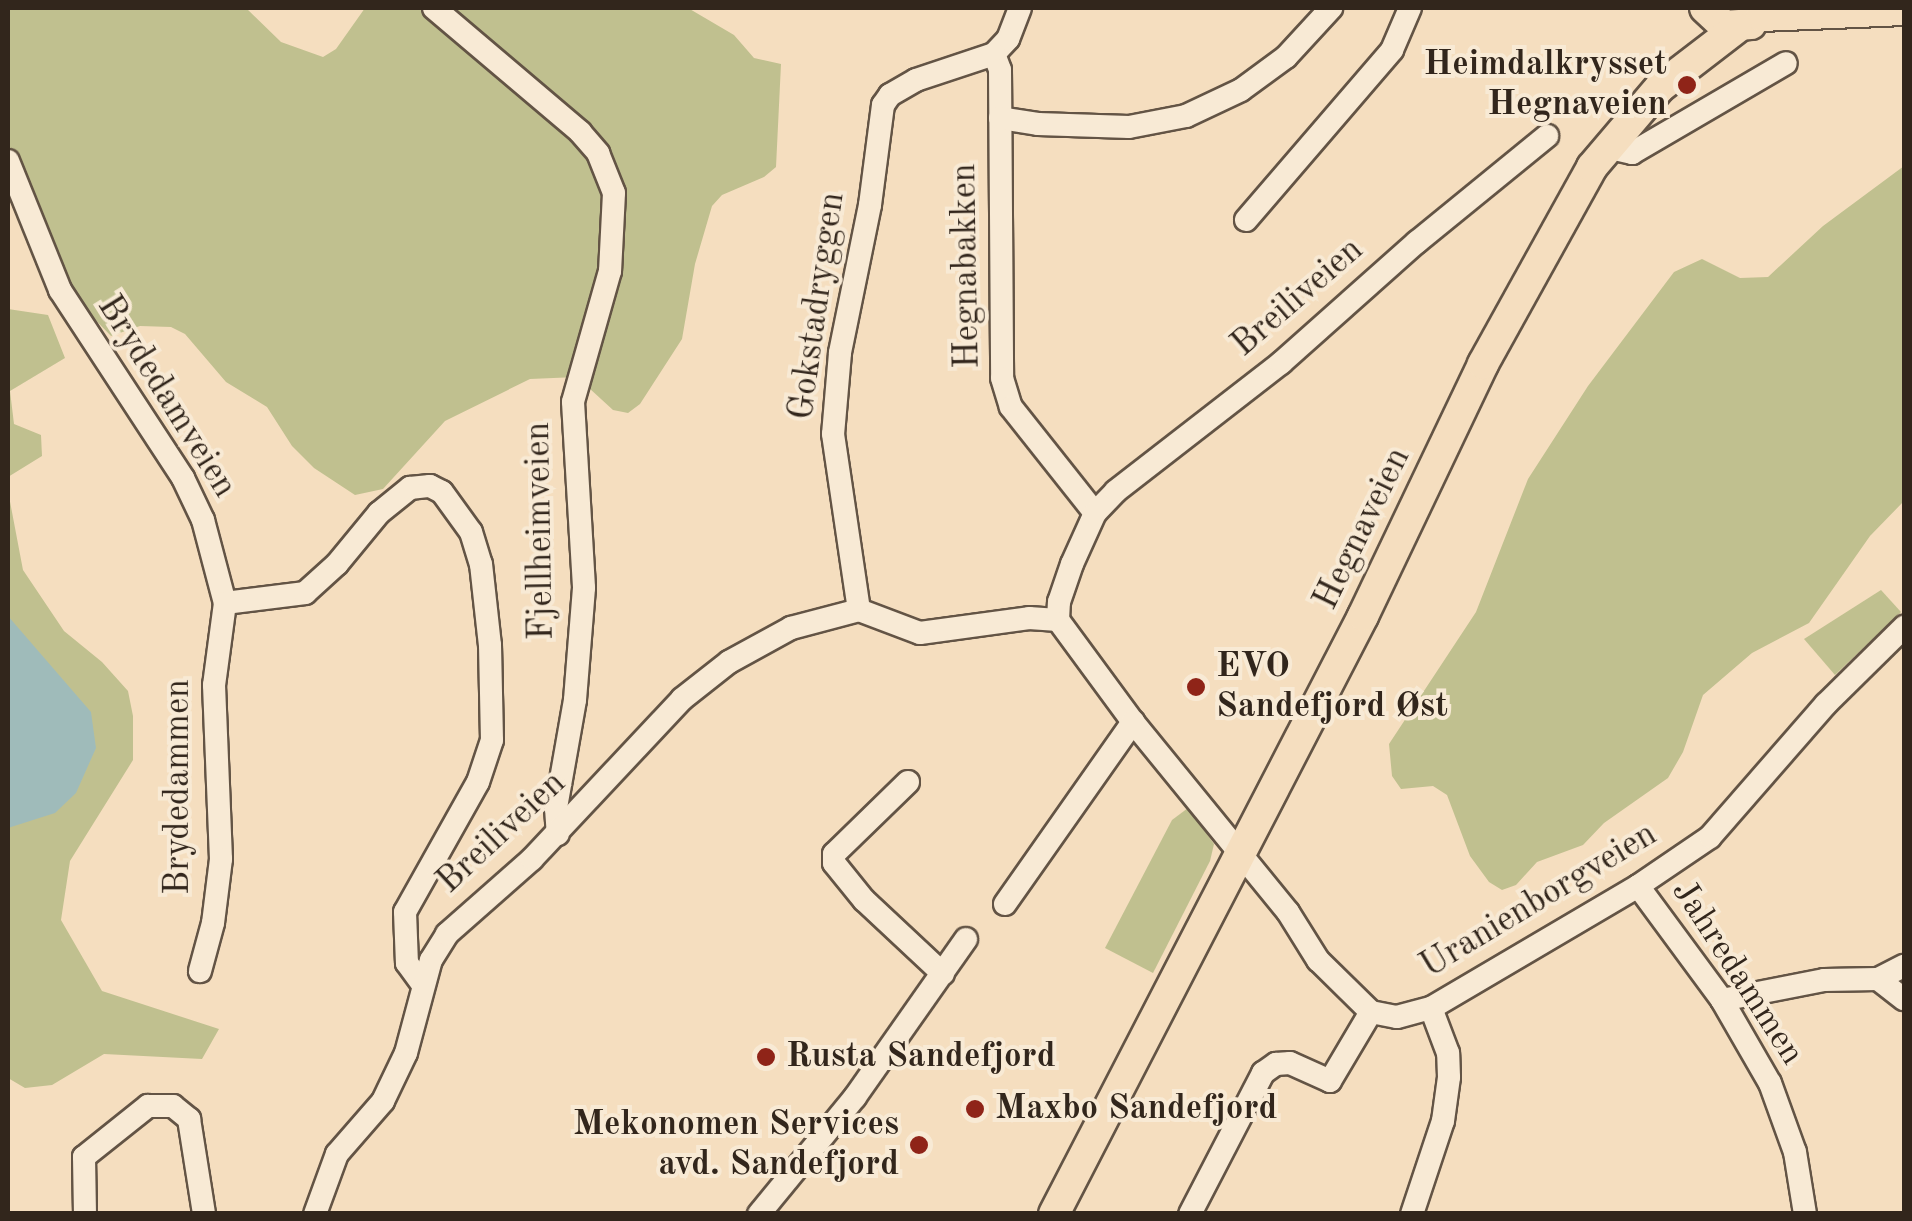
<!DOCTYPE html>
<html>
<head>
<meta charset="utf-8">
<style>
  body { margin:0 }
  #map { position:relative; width:1912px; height:1221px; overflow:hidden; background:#f5debf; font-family:"Old Standard TT",serif }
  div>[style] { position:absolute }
  .green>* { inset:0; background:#c0c08f }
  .water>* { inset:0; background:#9fbbba }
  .roads { filter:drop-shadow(2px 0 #635445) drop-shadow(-2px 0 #635445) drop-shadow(0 2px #635445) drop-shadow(0 -2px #635445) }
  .minor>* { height:22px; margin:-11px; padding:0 11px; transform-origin:11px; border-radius:11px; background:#f8ead5 }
  .major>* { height:30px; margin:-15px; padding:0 15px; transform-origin:15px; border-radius:15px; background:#f5debf }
  .dots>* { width:28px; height:28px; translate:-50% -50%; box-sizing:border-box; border:5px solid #f8ead5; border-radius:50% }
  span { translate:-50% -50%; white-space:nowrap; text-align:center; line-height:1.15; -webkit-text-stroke:8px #f8ead5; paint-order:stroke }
  .poi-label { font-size:35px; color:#32261c; font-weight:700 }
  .right { translate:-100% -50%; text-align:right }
  .left { translate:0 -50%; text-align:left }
  .street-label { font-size:35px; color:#32261c }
  .frame { position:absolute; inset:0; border:10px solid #32261c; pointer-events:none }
</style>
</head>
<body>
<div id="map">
  <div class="green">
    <i style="clip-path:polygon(8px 8px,246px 8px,281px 42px,323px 57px,336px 49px,365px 8px,688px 8px,734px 35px,754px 58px,781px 64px,776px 167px,764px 177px,722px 195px,712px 206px,695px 264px,682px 339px,640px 404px,628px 413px,613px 410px,577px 377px,530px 379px,445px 421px,383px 489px,355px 495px,314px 468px,292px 446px,267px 407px,226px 382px,185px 334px,171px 327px,140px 326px,111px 336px,78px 302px,8px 148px)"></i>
    <i style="clip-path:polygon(1904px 166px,1904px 501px,1870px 536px,1809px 623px,1752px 653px,1703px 695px,1683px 752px,1668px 778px,1604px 823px,1583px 845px,1537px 862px,1516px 885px,1502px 890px,1489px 882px,1470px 856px,1447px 795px,1433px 786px,1401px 789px,1392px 776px,1389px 744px,1476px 612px,1528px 479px,1588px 386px,1674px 272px,1702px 259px,1740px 278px,1768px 277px,1823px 226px)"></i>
    <i style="clip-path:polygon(8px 309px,48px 315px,65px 358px,10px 391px,14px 424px,41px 435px,42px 456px,8px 477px)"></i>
    <i style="clip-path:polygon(8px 491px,23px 570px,64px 631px,102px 662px,128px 691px,133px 716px,133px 760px,70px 861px,61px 920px,102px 991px,219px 1029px,202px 1059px,104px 1054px,52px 1085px,25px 1088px,8px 1078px)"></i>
    <i style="clip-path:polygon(1881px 590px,1901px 612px,1835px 675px,1804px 639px)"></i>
    <i style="clip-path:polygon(1188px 808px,1214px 844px,1210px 861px,1153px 973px,1105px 948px,1172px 820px)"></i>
  </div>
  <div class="water">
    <i style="clip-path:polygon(8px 616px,91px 712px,96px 748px,76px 793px,55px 813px,8px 828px)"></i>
  </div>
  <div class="roads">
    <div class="minor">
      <i style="left:434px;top:8px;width:192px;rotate:40.3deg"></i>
      <i style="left:580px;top:132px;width:28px;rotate:49deg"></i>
      <i style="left:598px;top:153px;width:43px;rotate:68.2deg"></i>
      <i style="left:614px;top:193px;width:78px;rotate:92.9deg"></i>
      <i style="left:610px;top:271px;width:136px;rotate:105.8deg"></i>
      <i style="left:573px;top:402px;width:186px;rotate:86.6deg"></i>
      <i style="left:584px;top:588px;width:112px;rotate:94.6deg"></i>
      <i style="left:575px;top:700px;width:110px;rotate:100deg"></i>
      <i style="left:556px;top:808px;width:26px;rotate:86deg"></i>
      <i style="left:1020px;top:8px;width:33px;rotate:111deg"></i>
      <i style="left:1008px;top:39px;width:21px;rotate:133deg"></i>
      <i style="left:994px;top:54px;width:82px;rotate:161.6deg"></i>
      <i style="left:916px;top:80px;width:30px;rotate:150deg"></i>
      <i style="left:890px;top:95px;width:12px;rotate:125deg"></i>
      <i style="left:883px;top:105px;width:101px;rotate:97.4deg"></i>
      <i style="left:870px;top:205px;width:151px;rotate:101.5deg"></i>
      <i style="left:840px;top:353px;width:81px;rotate:94.9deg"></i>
      <i style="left:833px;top:434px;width:178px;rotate:81.6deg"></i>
      <i style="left:859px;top:610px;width:65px;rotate:20.7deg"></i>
      <i style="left:920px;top:633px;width:110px;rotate:-7.8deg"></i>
      <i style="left:1029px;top:618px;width:29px;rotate:4deg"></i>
      <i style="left:994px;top:54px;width:17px;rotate:69deg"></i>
      <i style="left:1000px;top:70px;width:308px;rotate:89.6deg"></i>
      <i style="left:1002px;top:378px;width:30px;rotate:73deg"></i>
      <i style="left:1011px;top:407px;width:135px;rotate:51.6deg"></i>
      <i style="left:1000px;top:118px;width:38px;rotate:9deg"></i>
      <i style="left:1038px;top:124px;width:91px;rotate:1.9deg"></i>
      <i style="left:1129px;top:127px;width:58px;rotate:-10.9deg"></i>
      <i style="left:1186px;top:116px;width:61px;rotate:-25.3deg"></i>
      <i style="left:1241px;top:90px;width:56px;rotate:-36.3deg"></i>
      <i style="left:1286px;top:57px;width:67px;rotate:-47.4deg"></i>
      <i style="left:1606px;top:147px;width:27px;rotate:13deg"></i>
      <i style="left:1632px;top:153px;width:178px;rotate:-30.3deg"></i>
      <i style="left:8px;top:161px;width:139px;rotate:68deg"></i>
      <i style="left:60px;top:290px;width:225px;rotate:56.8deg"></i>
      <i style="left:183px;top:478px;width:47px;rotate:64.5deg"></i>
      <i style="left:203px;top:520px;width:86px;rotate:75.2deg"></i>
      <i style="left:225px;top:603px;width:83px;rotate:97.6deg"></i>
      <i style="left:214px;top:685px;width:174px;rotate:87.7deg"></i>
      <i style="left:221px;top:859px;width:64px;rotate:97.1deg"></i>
      <i style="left:213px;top:923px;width:50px;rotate:105.2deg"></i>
      <i style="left:1246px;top:220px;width:224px;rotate:-49.3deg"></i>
      <i style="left:1392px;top:50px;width:46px;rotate:-66.8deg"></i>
      <i style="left:225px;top:603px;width:81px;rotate:-7.1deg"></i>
      <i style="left:305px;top:593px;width:43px;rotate:-42.2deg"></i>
      <i style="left:337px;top:564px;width:66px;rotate:-50.5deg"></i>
      <i style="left:379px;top:513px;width:40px;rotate:-39deg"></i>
      <i style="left:410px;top:488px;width:20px;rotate:-6deg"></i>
      <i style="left:430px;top:486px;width:13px;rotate:27deg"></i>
      <i style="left:442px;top:492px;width:49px;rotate:54.1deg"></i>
      <i style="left:471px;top:532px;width:34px;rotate:73deg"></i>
      <i style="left:481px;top:564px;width:81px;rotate:83.7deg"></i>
      <i style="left:490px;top:645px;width:95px;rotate:88.8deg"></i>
      <i style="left:492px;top:740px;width:44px;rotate:108.4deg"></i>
      <i style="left:478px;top:782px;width:149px;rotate:119.3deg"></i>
      <i style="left:405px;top:912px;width:51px;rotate:87.8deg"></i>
      <i style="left:407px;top:963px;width:27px;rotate:54deg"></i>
      <i style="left:1058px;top:620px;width:127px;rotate:53.7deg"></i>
      <i style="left:1133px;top:722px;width:245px;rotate:50.8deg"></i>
      <i style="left:1288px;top:912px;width:57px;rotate:58deg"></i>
      <i style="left:1318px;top:960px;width:74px;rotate:44.5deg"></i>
      <i style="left:1371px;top:1012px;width:26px;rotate:11deg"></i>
      <i style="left:1397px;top:1017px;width:35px;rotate:-15deg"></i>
      <i style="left:1431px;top:1008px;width:240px;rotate:-30.5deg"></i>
      <i style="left:1638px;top:886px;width:87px;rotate:-34.2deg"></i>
      <i style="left:1710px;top:837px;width:176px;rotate:-48.9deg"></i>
      <i style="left:1826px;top:704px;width:110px;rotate:-44.6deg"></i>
      <i style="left:1058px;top:620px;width:18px;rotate:-87deg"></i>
      <i style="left:1059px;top:602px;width:40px;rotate:-71.1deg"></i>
      <i style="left:1072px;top:564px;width:56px;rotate:-65.7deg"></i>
      <i style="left:1095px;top:513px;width:30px;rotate:-46deg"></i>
      <i style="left:1116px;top:491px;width:209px;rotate:-37.8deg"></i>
      <i style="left:1281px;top:363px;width:182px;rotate:-41.7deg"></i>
      <i style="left:1417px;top:242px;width:168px;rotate:-39.2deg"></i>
      <i style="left:908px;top:782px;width:103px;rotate:135.8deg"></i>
      <i style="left:834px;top:854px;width:9px;rotate:90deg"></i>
      <i style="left:834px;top:863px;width:48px;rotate:51deg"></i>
      <i style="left:864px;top:900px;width:108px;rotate:43.1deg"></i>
      <i style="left:1638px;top:886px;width:142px;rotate:53.6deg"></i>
      <i style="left:1722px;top:1000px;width:96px;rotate:60deg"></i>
      <i style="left:1770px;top:1083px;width:73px;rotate:70.1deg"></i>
      <i style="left:1795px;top:1152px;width:63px;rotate:80.8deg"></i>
      <i style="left:1005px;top:904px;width:223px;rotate:-54.9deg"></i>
      <i style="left:1878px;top:979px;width:33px;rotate:38deg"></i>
      <i style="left:1722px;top:1000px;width:104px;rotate:-11.1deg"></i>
      <i style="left:1824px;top:980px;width:54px;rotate:-1.1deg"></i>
      <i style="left:1878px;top:979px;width:29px;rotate:-27deg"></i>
      <i style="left:85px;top:1214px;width:57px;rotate:-91deg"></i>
      <i style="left:84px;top:1157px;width:82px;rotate:-38.6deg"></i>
      <i style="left:148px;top:1106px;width:25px"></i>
      <i style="left:173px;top:1106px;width:21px;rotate:39deg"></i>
      <i style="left:189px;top:1119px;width:96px;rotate:81deg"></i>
      <i style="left:315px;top:1214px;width:64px;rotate:-69.9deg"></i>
      <i style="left:337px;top:1154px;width:70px;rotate:-49deg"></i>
      <i style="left:383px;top:1101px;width:53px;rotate:-64.4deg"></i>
      <i style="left:406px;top:1053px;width:96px;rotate:-75deg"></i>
      <i style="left:431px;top:960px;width:31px;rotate:-58deg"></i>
      <i style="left:447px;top:934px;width:113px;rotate:-41.4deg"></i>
      <i style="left:532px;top:859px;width:219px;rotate:-46.8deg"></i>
      <i style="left:682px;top:699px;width:60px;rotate:-38.2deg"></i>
      <i style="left:729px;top:662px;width:71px;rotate:-28.7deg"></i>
      <i style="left:791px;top:628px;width:70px;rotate:-14.8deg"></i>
      <i style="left:759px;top:1214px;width:151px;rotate:-50.6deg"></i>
      <i style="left:855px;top:1097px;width:193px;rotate:-54.9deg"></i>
      <i style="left:1190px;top:1214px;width:159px;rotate:-62.6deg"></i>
      <i style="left:1263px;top:1073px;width:16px;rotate:-35deg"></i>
      <i style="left:1276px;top:1064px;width:14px;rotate:-4deg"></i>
      <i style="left:1290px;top:1063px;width:44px;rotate:24.2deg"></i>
      <i style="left:1330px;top:1081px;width:80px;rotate:-59.3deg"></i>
      <i style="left:1412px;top:1214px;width:98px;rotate:-71.6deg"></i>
      <i style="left:1443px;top:1121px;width:44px;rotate:-82.2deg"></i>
      <i style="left:1449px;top:1077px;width:24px;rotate:-92deg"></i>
      <i style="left:1448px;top:1053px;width:48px;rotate:-110.7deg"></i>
    </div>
    <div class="major">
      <i style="left:1705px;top:8px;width:26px;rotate:43deg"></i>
      <i style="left:1724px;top:26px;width:27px;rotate:-4deg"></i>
      <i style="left:1761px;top:16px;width:143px;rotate:-2.4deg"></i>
      <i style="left:1054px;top:1214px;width:673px;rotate:-62.67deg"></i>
      <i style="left:1363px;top:616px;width:279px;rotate:-64.5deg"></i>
      <i style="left:1483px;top:364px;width:225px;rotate:-61deg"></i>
      <i style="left:1592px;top:167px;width:105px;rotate:-49.6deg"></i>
      <i style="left:1660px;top:87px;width:97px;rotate:-37.5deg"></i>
    </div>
  </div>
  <div class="dots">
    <i style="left:1687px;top:85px;background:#8f2418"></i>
    <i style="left:1196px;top:687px;background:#8f2418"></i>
    <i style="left:766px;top:1057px;background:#8f2418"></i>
    <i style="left:975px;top:1109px;background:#8f2418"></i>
    <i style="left:919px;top:1145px;background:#8f2418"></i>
  </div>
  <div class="poi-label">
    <span class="right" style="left:1667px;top:85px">Heimdalkrysset<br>Hegnaveien</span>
    <span class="left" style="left:1216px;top:687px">EVO<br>Sandefjord Øst</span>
    <span class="left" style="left:786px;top:1057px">Rusta Sandefjord</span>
    <span class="left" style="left:995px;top:1109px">Maxbo Sandefjord</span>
    <span class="right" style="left:899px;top:1145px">Mekonomen Services<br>avd. Sandefjord</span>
  </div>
  <div class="street-label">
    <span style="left:967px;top:266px;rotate:-91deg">Hegnabakken</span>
    <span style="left:1298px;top:298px;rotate:-41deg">Breiliveien</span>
    <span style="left:818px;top:306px;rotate:-82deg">Gokstadryggen</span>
    <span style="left:166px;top:397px;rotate:58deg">Brydedamveien</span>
    <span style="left:1363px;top:529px;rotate:-64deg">Hegnaveien</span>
    <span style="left:541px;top:531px;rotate:-91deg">Fjellheimveien</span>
    <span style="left:179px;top:787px;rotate:-90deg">Brydedammen</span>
    <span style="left:502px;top:833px;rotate:-43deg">Breiliveien</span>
    <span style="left:1539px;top:901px;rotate:-31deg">Uranienborgveien</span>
    <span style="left:1737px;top:973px;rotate:57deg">Jahredammen</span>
  </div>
  <div class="frame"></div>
</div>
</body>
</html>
